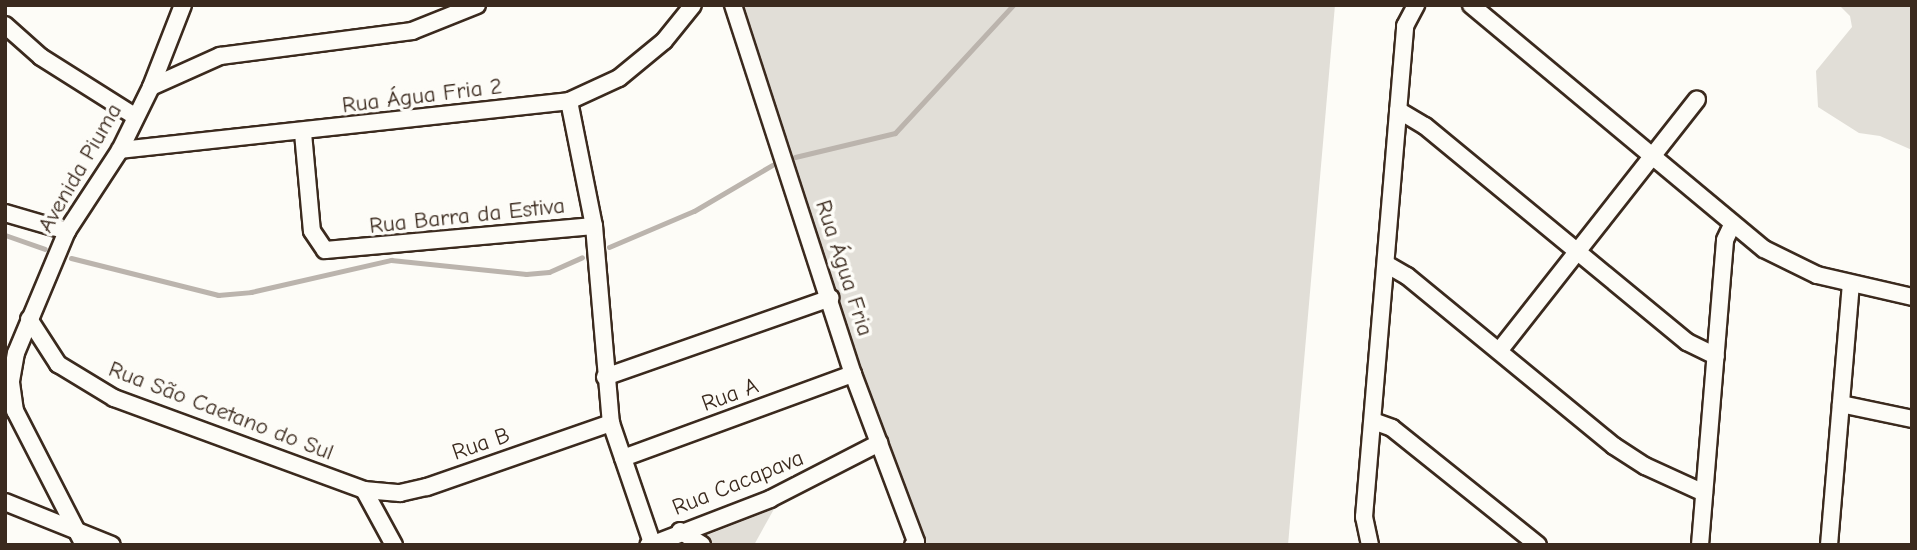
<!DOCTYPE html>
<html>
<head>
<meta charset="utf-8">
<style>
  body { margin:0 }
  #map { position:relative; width:1917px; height:550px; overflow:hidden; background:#fdfcf7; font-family:"Comic Neue",sans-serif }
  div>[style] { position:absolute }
  .green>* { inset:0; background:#e1ded7 }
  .stream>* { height:5px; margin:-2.5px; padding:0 2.5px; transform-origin:2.5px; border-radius:2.5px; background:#bbb4ad }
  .roads { filter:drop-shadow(2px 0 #3b2a1e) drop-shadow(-2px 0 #3b2a1e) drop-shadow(0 2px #3b2a1e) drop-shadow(0 -2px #3b2a1e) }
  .street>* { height:16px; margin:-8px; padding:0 8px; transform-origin:8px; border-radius:8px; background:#fdfcf7 }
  span { translate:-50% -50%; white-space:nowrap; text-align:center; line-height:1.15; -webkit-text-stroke:7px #fdfcf7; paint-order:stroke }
  .street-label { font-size:23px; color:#3b2a1e }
  .frame { position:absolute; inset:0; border:7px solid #3b2a1e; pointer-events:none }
</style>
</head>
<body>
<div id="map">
  <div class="green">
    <i style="clip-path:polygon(739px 5px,1335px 5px,1288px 545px,926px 545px,821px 272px)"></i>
    <i style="clip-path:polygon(1839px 5px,1912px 5px,1912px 150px,1880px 136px,1859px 133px,1818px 107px,1816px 71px,1852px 27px,1850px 16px)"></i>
    <i style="clip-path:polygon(774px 509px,754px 545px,687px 543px)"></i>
  </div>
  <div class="stream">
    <i style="left:795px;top:157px;width:103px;rotate:-13.5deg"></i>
    <i style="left:895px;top:133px;width:174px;rotate:-47.3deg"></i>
    <i style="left:5px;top:235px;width:42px;rotate:19.3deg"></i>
    <i style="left:609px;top:247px;width:92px;rotate:-23deg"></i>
    <i style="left:694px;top:211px;width:91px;rotate:-30.5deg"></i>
    <i style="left:71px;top:258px;width:152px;rotate:14.1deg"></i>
    <i style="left:218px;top:295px;width:33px;rotate:-5deg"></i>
    <i style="left:251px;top:292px;width:144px;rotate:-12.9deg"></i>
    <i style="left:391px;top:260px;width:136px;rotate:5.9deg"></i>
    <i style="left:526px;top:274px;width:23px;rotate:-5deg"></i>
    <i style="left:549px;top:272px;width:36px;rotate:-24deg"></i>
  </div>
  <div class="roads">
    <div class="street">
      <i style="left:733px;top:5px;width:388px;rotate:72deg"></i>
      <i style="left:853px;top:374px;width:179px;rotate:69.4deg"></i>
      <i style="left:916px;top:542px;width:4px;rotate:135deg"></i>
      <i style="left:1471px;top:5px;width:381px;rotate:39.8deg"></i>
      <i style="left:1764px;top:249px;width:59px;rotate:26.1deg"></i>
      <i style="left:1817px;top:275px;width:98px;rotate:13deg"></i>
      <i style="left:5px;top:25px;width:48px;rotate:41.6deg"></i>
      <i style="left:41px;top:57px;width:112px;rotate:32.3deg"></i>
      <i style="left:151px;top:87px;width:76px;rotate:-24.2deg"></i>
      <i style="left:220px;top:56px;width:194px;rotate:-7.4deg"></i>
      <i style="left:412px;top:31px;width:70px;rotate:-21.8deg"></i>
      <i style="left:569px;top:101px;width:127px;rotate:78.7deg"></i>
      <i style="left:594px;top:226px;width:198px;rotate:85.1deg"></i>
      <i style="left:611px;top:423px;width:127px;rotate:71.1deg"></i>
      <i style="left:652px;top:543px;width:4px;rotate:153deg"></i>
      <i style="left:1398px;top:110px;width:31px;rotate:31deg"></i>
      <i style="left:1425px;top:126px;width:340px;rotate:39.5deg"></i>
      <i style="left:1687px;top:342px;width:32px;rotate:26deg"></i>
      <i style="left:303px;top:133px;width:98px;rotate:84.8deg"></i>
      <i style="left:312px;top:231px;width:23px;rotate:56deg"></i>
      <i style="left:325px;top:250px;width:270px;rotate:-5.1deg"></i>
      <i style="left:120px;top:150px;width:452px;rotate:-6.2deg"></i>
      <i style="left:569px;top:101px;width:55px;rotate:-24.7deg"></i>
      <i style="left:619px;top:78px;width:58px;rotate:-39.4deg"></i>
      <i style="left:664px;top:41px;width:46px;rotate:-51.1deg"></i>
      <i style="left:5px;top:213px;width:65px;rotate:16.2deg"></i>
      <i style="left:1386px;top:264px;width:24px;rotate:30deg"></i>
      <i style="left:1407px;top:276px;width:268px;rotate:39.4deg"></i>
      <i style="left:1614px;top:446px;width:37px;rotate:33deg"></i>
      <i style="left:1645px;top:466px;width:65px;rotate:24.6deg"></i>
      <i style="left:29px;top:319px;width:54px;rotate:57.2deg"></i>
      <i style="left:58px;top:364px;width:66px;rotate:31.3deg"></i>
      <i style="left:114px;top:398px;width:266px;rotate:20.2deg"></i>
      <i style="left:364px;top:490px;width:63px;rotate:61.4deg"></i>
      <i style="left:1499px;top:351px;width:320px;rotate:-51.8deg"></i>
      <i style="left:605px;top:377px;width:239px;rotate:-19.3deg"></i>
      <i style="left:1841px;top:404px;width:73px;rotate:11.9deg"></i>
      <i style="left:1373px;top:421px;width:20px;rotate:20deg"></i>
      <i style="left:1392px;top:428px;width:187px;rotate:38.7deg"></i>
      <i style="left:623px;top:458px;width:245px;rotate:-20.1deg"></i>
      <i style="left:364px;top:490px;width:36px;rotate:5deg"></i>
      <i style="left:400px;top:493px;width:28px;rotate:-13deg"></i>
      <i style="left:427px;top:487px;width:195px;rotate:-19.2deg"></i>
      <i style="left:5px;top:502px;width:115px;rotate:21.9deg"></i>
      <i style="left:680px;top:531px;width:26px;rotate:32deg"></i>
      <i style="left:84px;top:545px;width:151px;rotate:-117.2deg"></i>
      <i style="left:15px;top:411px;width:30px;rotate:-98deg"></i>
      <i style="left:11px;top:381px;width:28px;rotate:-80deg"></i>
      <i style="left:16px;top:353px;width:132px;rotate:-67.3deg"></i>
      <i style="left:67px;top:231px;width:97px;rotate:-56.8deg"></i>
      <i style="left:120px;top:150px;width:70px;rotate:-63.8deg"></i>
      <i style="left:151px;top:87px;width:88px;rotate:-68.7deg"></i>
      <i style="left:651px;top:545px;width:128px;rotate:-21.1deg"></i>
      <i style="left:770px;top:499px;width:123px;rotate:-27.2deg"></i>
      <i style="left:1370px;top:545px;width:29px;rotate:-102deg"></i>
      <i style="left:1364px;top:517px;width:493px;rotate:-85.2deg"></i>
      <i style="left:1405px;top:26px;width:24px;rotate:-62deg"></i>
      <i style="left:1700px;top:545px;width:306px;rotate:-85.3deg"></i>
      <i style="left:1725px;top:240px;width:17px;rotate:-65deg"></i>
      <i style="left:1829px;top:545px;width:262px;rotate:-85.2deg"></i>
    </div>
  </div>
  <div class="street-label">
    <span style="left:422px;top:96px;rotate:-7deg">Rua Água Fria 2</span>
    <span style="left:80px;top:168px;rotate:-60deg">Avenida Piuma</span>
    <span style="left:467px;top:216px;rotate:-6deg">Rua Barra da Estiva</span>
    <span style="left:844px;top:268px;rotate:72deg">Rua Água Fria</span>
    <span style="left:730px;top:395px;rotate:-20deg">Rua A</span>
    <span style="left:221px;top:411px;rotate:21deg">Rua São Caetano do Sul</span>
    <span style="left:481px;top:444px;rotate:-19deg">Rua B</span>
    <span style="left:738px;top:483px;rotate:-22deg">Rua Cacapava</span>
  </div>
  <div class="frame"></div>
</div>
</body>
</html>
